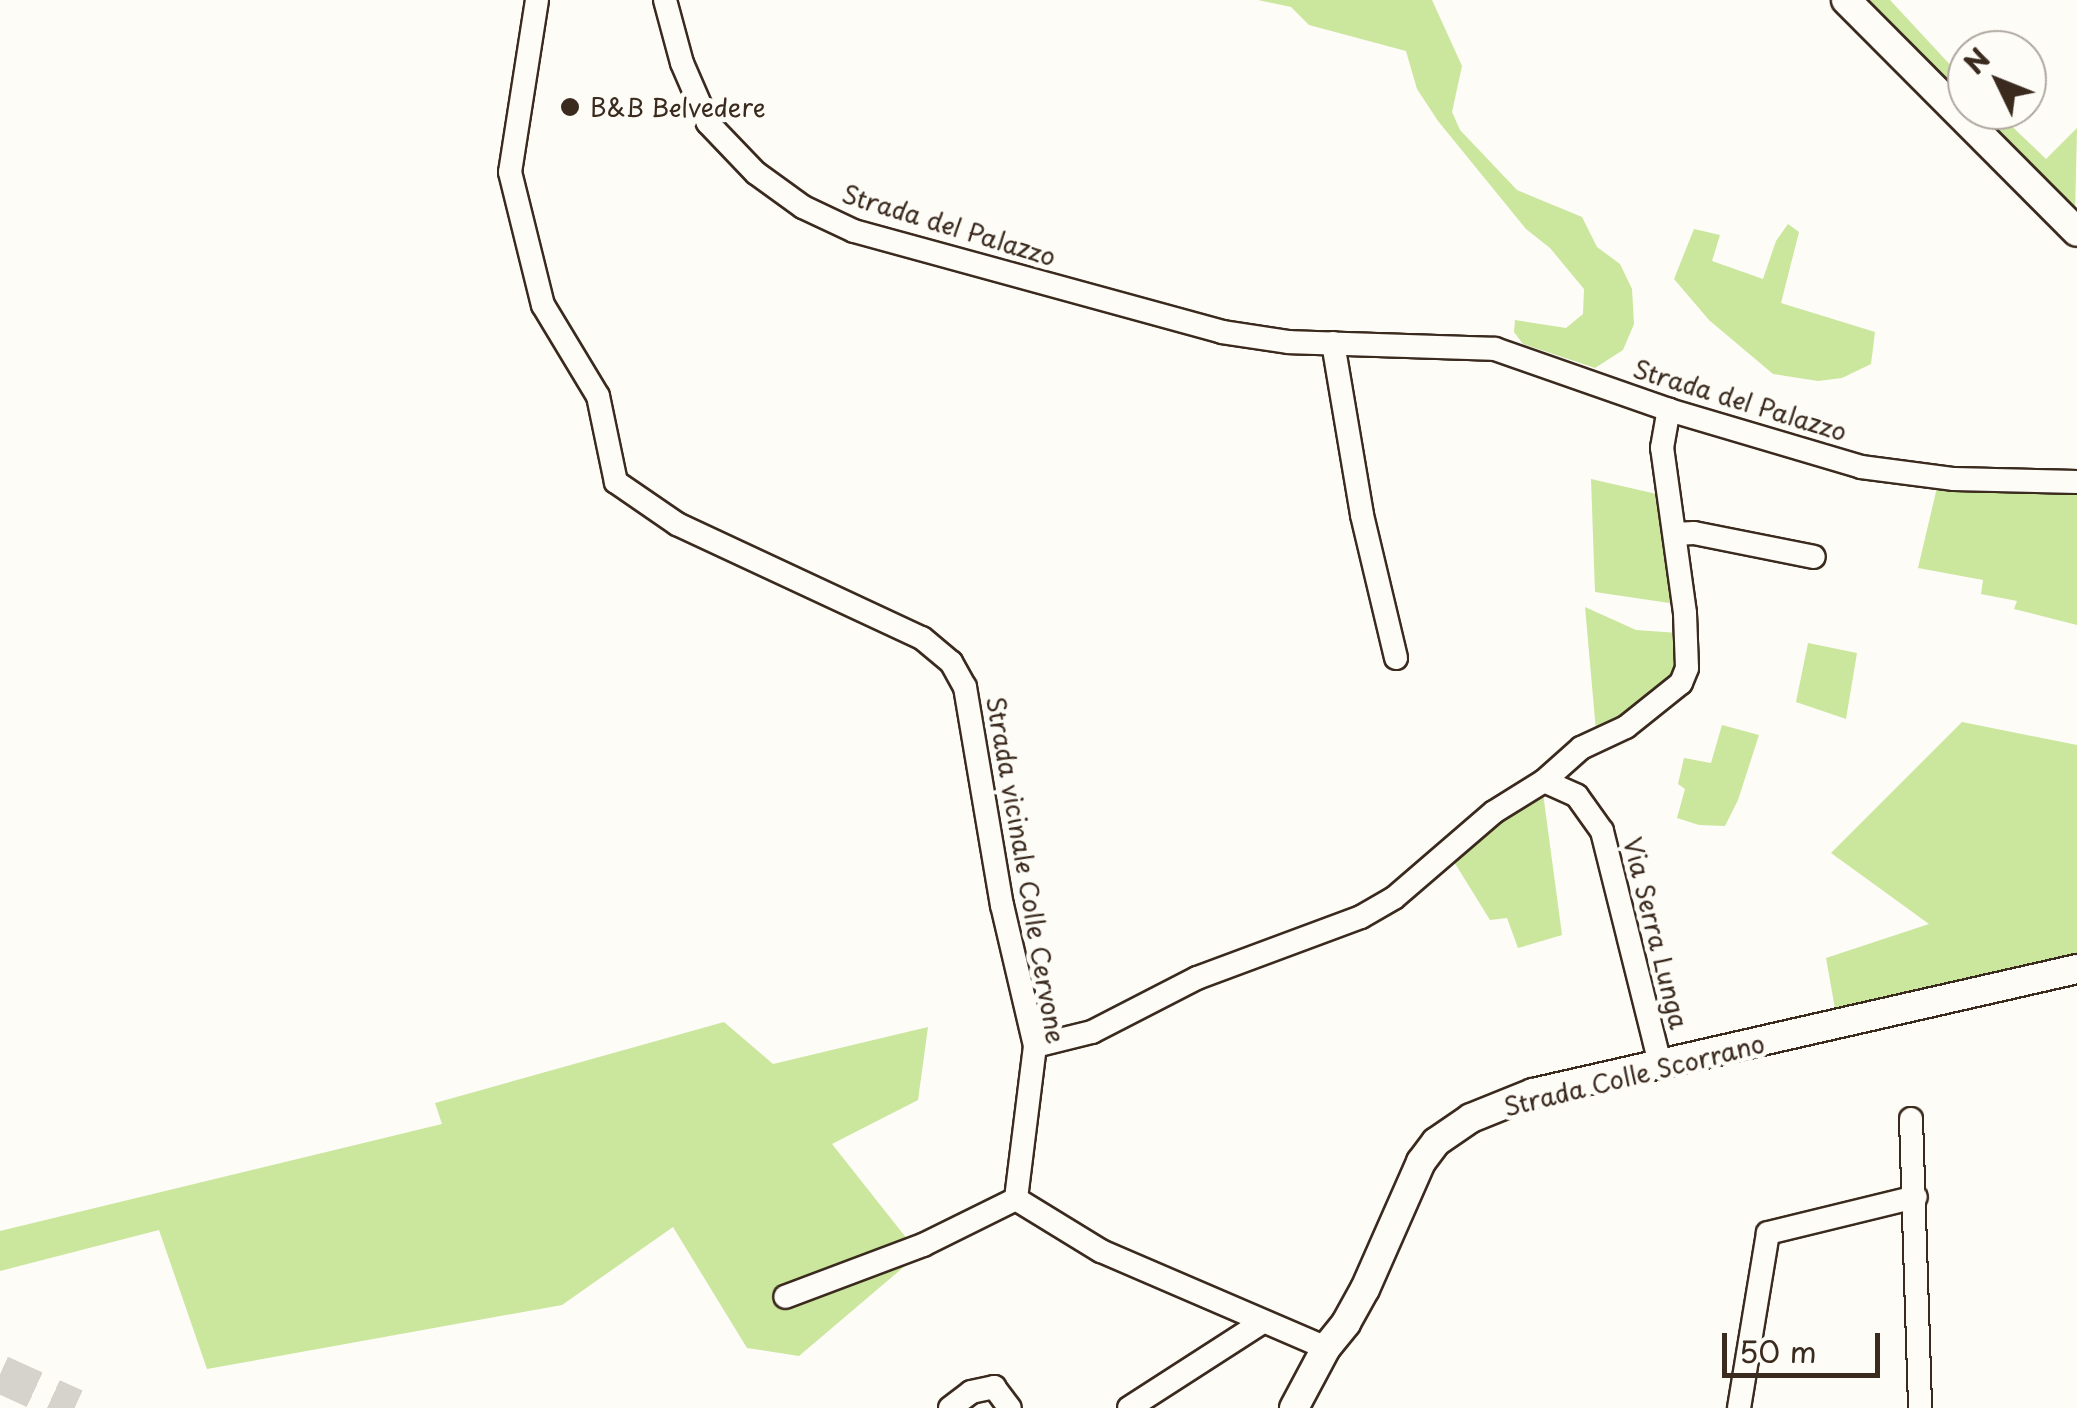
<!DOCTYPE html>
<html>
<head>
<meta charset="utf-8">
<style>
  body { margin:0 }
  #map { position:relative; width:2077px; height:1408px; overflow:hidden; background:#fdfcf7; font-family:"Playpen Sans",sans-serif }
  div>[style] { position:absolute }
  .green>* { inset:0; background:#cbe69d }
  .trunk-tunnel>* { height:38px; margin-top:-19px; transform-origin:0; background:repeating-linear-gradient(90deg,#d6d2cc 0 38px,transparent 0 57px) }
  .roads { filter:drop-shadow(2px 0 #3b2a1e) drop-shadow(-2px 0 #3b2a1e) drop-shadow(0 2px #3b2a1e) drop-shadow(0 -2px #3b2a1e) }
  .minor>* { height:22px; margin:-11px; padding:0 11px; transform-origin:11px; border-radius:11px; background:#fdfcf7 }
  .tertiary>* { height:28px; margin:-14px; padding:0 14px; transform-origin:14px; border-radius:14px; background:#fdfcf7 }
  .dots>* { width:28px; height:28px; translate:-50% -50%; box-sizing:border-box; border:5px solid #fdfcf7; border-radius:50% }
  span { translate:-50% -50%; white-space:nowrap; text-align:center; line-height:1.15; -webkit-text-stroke:10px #fdfcf7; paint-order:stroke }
  .poi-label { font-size:25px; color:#3b2a1e }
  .left { translate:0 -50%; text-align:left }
  .street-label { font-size:25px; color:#3b2a1e }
  .north { position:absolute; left:1947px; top:30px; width:100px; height:100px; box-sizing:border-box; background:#fdfcf7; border:2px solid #afa8a0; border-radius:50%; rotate:313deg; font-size:28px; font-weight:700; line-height:40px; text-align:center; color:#3b2a1e }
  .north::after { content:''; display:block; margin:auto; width:35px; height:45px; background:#3b2a1e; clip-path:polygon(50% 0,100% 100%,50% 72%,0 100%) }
  .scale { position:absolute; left:1722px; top:1333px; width:158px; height:45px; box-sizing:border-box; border:5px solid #3b2a1e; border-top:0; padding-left:12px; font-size:30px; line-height:35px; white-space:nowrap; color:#3b2a1e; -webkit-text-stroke:8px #fdfcf7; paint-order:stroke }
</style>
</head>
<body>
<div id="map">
  <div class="green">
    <i style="clip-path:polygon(1258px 0,1432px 0,1462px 66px,1452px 112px,1460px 130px,1517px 190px,1582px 217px,1597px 247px,1620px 264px,1632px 289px,1634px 324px,1623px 350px,1595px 368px,1523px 344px,1514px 332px,1515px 320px,1566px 328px,1583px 314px,1584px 289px,1550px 248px,1526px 229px,1438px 121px,1417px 89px,1406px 51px,1309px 25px,1291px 7px)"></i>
    <i style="clip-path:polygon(1857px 0,1890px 0,1967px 83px,1967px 110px,1995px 110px,2046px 159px,2077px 128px,2075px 215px,2034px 177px)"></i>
    <i style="clip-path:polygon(1788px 224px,1799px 232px,1781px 303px,1875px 332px,1871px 364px,1842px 378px,1818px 381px,1773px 374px,1709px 320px,1674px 279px,1694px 229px,1720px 235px,1712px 261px,1763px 279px,1776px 241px)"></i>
    <i style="clip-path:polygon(1591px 479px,1661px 495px,1676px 604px,1595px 592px)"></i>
    <i style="clip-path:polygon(1939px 479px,2077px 484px,2077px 625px,2014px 609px,2017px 601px,1981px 594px,1983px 580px,1918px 568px)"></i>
    <i style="clip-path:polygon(1585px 607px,1636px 630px,1678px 633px,1672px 680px,1625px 718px,1596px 731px)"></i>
    <i style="clip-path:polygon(1808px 643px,1857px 653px,1846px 719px,1796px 702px)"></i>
    <i style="clip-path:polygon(1962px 722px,2077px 745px,2077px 953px,1837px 1020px,1826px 958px,1929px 924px,1831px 853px)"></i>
    <i style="clip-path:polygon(1722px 725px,1759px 735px,1738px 800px,1725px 826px,1699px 825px,1677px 818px,1685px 789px,1678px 784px,1684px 758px,1711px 763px)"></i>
    <i style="clip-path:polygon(1543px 793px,1562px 935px,1518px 948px,1507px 918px,1490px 920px,1451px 857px,1488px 825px)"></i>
    <i style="clip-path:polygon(724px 1022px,773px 1064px,928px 1027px,918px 1100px,832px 1144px,919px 1254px,799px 1356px,747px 1348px,673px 1227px,562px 1305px,207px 1369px,159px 1230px,0 1271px,0 1231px,442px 1124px,435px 1103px)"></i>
  </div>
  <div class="trunk-tunnel">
    <i style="left:0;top:1374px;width:82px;rotate:24.4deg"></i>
  </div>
  <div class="roads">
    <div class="minor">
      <i style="left:537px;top:0;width:174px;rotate:98.9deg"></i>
      <i style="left:510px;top:172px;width:137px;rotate:76.1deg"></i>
      <i style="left:543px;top:305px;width:106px;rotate:58.9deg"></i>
      <i style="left:598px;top:396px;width:88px;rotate:78.2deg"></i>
      <i style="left:616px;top:482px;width:74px;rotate:34.5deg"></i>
      <i style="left:677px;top:524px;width:270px;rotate:25deg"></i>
      <i style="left:922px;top:638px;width:38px;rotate:40deg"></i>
      <i style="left:951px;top:662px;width:29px;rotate:61deg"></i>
      <i style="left:965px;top:687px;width:221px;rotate:80.4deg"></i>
      <i style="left:1002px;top:905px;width:145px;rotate:76.8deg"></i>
      <i style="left:1035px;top:1046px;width:154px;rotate:97.1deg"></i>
      <i style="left:1016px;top:1199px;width:104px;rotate:153.7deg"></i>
      <i style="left:923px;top:1245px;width:147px;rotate:159.4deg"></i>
      <i style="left:665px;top:0;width:65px;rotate:74.9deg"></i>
      <i style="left:682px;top:63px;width:65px;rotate:66.6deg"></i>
      <i style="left:708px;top:123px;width:69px;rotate:46.2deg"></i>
      <i style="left:756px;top:173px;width:58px;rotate:35.9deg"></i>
      <i style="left:803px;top:207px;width:56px;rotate:25.2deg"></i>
      <i style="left:854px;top:231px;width:382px;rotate:15.3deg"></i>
      <i style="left:1222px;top:332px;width:68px;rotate:8.5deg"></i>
      <i style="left:1289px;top:342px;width:206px;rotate:1.9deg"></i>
      <i style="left:1495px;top:349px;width:184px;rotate:19.3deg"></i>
      <i style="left:1669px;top:410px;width:200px;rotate:16.5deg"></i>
      <i style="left:1861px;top:467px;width:94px;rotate:7.4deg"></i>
      <i style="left:1954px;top:479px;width:123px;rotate:1.4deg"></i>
      <i style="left:1333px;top:343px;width:174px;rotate:80.4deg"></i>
      <i style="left:1362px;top:515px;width:147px;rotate:76.6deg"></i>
      <i style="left:1675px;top:534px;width:19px;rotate:-3deg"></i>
      <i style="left:1694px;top:533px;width:122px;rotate:11.3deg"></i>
      <i style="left:1544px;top:781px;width:36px;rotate:24deg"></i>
      <i style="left:1577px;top:796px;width:43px;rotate:54.5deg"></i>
      <i style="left:1602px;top:831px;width:244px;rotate:76deg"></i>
      <i style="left:1035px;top:1046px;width:59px;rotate:-13.8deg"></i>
      <i style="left:1092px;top:1032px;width:118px;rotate:-27.2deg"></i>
      <i style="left:1197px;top:978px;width:175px;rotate:-20.4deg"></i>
      <i style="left:1361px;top:917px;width:38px;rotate:-30deg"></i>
      <i style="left:1394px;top:898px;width:132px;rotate:-40.7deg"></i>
      <i style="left:1494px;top:812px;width:59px;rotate:-31.8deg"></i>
      <i style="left:1544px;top:781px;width:50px;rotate:-41.7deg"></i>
      <i style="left:1581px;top:748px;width:50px;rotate:-25deg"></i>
      <i style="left:1626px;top:727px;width:70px;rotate:-38.7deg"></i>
      <i style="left:1681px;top:683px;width:16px;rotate:-68deg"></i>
      <i style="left:1687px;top:668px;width:55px;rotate:-92.1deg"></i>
      <i style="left:1685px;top:613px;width:167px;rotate:-97.9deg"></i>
      <i style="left:1662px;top:448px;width:39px;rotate:-80deg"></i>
      <i style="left:1911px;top:1119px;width:289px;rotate:88.2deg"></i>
      <i style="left:1016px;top:1199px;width:100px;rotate:31.5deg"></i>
      <i style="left:1101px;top:1251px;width:245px;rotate:23.3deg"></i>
      <i style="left:950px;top:1408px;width:26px;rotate:-37deg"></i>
      <i style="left:971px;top:1392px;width:24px;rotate:-12deg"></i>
      <i style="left:994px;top:1387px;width:26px;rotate:53deg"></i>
      <i style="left:1129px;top:1408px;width:157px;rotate:-32.8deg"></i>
      <i style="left:1739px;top:1408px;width:177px;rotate:-80.6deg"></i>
      <i style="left:1768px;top:1233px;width:152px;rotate:-13.7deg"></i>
    </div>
    <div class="tertiary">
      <i style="left:1846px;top:0;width:327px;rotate:45.1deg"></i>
      <i style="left:1294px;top:1408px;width:68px;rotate:-61.9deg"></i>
      <i style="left:1326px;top:1348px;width:32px;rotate:-51deg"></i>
      <i style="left:1346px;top:1323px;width:39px;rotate:-61deg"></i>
      <i style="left:1365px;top:1289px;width:139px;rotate:-66.2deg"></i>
      <i style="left:1421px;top:1162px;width:25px;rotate:-53deg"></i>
      <i style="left:1436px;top:1142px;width:42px;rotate:-34.4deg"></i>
      <i style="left:1471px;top:1118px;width:67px;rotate:-22deg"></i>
      <i style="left:1533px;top:1093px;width:558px;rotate:-12.84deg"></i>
    </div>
  </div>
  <div class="dots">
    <i style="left:570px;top:107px;background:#3b2a1e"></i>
  </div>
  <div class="poi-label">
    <span class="left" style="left:590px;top:107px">B&amp;B Belvedere</span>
  </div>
  <div class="street-label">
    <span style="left:949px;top:225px;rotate:17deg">Strada del Palazzo</span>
    <span style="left:1740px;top:400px;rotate:17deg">Strada del Palazzo</span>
    <span style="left:1026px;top:870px;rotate:80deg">Strada vicinale Colle Cervone</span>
    <span style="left:1656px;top:933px;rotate:76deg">Via Serra Lunga</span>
    <span style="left:1634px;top:1075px;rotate:-14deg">Strada Colle Scorrano</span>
  </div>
  <div class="north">N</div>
  <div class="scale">50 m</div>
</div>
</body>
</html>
